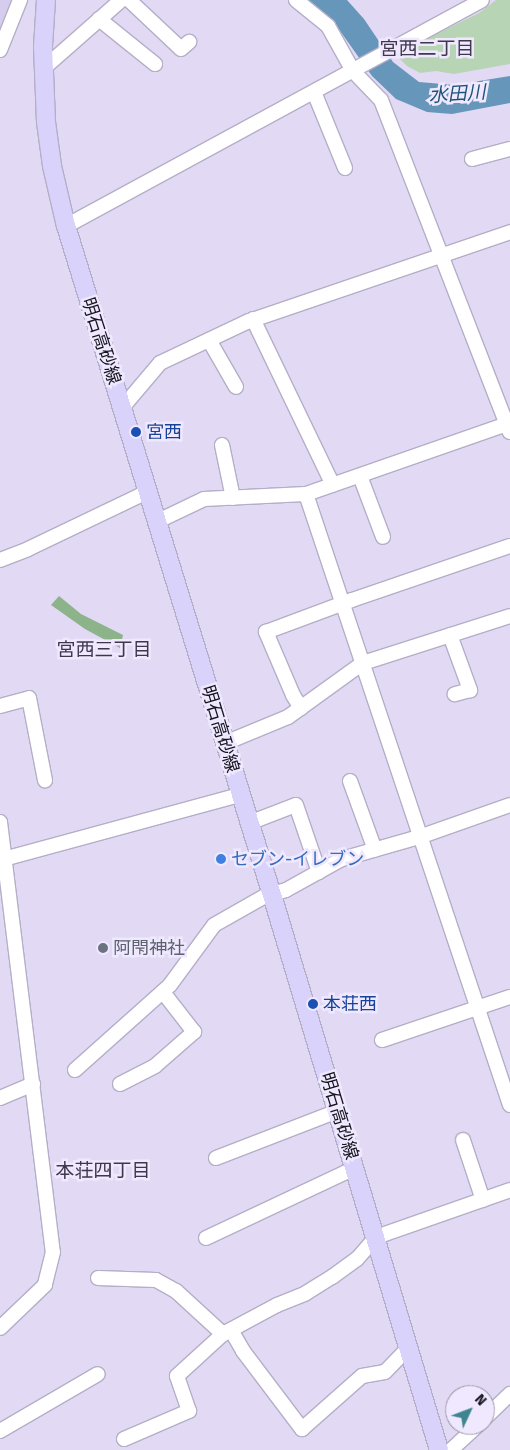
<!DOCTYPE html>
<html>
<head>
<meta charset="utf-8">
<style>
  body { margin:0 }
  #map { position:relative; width:510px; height:1450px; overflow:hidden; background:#e2daf5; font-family:"Fira Sans","Noto Sans JP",sans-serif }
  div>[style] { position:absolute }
  .built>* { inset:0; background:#d6cdee }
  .green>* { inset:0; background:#b7d4b4 }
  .forest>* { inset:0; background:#8cb389 }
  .water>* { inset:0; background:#6696b9 }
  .roads { filter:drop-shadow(1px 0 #b5aec7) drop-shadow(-1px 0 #b5aec7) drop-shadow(0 1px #b5aec7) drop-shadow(0 -1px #b5aec7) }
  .minor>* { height:14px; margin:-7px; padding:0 7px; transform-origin:7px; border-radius:7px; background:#fff }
  .major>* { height:18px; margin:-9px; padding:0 9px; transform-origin:9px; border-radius:9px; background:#d9d2fb }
  .dots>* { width:14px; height:14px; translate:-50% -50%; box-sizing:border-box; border:2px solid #efe8fe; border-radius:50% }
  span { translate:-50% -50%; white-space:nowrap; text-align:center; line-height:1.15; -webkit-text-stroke:5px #efe8fe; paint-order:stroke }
  .street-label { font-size:18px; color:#15131c }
  .transit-label { font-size:18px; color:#164399 }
  .left { translate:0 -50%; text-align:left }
  .shop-label { font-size:18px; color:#366cbe }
  .worship-label { font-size:18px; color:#5b616d }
  .neighbourhood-label { font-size:19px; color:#3f384d }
  .water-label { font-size:19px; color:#1a5377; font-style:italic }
  .north { position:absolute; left:445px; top:1385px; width:50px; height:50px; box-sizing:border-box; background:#efe8fe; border:1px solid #9893a4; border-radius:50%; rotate:47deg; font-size:14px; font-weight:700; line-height:20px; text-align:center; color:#15131c }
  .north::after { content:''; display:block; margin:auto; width:18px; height:22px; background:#3f8590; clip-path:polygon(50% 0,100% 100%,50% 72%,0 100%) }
</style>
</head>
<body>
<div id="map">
  <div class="built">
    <i style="clip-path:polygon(0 0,13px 0,0 35px)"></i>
  </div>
  <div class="green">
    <i style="clip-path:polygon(496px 0,510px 0,510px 64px,454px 74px,436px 71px,420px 73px,407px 66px,397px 56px,404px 50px,479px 13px)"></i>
  </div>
  <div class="forest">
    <i style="clip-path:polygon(59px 596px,81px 614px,123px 635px,120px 648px,85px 629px,51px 605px)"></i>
  </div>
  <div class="water">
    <i style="clip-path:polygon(307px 0,347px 0,364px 19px,393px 62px,419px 82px,454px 85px,510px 76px,510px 103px,452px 114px,427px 112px,396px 99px,372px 76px,333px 21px)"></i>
  </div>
  <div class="roads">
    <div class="minor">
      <i style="left:129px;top:0;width:71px;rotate:43.3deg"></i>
      <i style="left:181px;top:49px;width:11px;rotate:-41deg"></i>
      <i style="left:296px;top:0;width:41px;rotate:39.1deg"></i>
      <i style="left:328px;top:26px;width:51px;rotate:60.9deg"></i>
      <i style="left:353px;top:71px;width:40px;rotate:46deg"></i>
      <i style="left:381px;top:100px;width:356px;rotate:68.8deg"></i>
      <i style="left:99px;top:19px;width:72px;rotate:38.8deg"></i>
      <i style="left:0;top:50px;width:54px;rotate:-68.2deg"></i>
      <i style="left:44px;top:68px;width:103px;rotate:-41.4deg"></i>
      <i style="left:314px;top:92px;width:82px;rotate:67.8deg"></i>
      <i style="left:472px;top:159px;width:39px;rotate:-15deg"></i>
      <i style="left:66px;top:226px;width:473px;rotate:-28.5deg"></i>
      <i style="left:253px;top:319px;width:184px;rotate:64.3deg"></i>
      <i style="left:209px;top:340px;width:54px;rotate:60.1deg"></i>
      <i style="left:122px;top:408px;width:59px;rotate:-49.8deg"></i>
      <i style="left:160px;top:363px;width:98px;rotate:-25.3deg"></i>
      <i style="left:249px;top:321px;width:276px;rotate:-18.8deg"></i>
      <i style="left:222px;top:445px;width:54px;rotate:78.3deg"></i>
      <i style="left:360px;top:476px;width:65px;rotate:69.3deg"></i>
      <i style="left:306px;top:494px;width:644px;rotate:71.54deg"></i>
      <i style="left:156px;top:522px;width:53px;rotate:-25.6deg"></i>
      <i style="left:204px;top:499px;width:102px;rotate:-2.8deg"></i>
      <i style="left:306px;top:494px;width:216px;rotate:-19.2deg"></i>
      <i style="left:0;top:560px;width:30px;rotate:-21deg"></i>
      <i style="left:28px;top:549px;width:132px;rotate:-25.6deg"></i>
      <i style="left:450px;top:635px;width:59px;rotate:70deg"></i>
      <i style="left:470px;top:690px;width:16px;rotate:165deg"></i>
      <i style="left:0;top:706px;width:30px;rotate:-15deg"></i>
      <i style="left:29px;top:698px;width:84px;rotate:79deg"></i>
      <i style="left:301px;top:708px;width:15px;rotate:-122deg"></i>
      <i style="left:293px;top:695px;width:69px;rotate:-113.2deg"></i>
      <i style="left:266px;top:632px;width:92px;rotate:-20.4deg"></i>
      <i style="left:352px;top:600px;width:167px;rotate:-18.9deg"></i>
      <i style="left:225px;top:743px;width:68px;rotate:-22.4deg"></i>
      <i style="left:288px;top:717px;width:92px;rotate:-35.8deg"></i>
      <i style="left:363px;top:663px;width:154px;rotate:-17.7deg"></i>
      <i style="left:350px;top:781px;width:73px;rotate:70.1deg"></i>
      <i style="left:0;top:822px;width:433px;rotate:83deg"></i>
      <i style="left:53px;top:1252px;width:34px;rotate:104deg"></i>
      <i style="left:45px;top:1285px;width:62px;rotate:136.3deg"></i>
      <i style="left:249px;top:823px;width:50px;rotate:-21deg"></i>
      <i style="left:296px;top:805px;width:71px;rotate:71.1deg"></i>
      <i style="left:0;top:860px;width:249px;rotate:-15.2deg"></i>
      <i style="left:382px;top:1040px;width:135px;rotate:-18.6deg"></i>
      <i style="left:75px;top:1070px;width:127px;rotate:-41.8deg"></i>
      <i style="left:170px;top:985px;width:74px;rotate:-53.7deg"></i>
      <i style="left:214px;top:925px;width:59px;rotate:-29.6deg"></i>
      <i style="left:265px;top:896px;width:22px;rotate:-16deg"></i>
      <i style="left:286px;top:890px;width:64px;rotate:-29deg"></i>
      <i style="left:342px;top:859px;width:80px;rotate:-15.9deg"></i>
      <i style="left:419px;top:837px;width:96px;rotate:-19.4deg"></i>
      <i style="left:120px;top:1084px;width:39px;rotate:-27deg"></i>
      <i style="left:155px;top:1066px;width:52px;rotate:-41.1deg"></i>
      <i style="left:194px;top:1032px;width:51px;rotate:-127.8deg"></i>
      <i style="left:0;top:1098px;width:36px;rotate:-23deg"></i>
      <i style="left:463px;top:1140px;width:63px;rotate:71.6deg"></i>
      <i style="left:216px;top:1158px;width:131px;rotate:-21.1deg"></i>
      <i style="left:206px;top:1238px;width:165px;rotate:-25.2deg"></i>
      <i style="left:98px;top:1278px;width:58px;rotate:2deg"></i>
      <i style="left:156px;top:1280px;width:23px;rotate:29deg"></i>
      <i style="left:176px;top:1291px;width:64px;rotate:42.5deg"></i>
      <i style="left:231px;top:1330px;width:24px;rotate:60deg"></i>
      <i style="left:243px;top:1351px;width:98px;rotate:52.9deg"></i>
      <i style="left:302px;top:1429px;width:80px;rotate:-41.5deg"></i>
      <i style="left:362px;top:1376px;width:23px;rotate:-10deg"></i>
      <i style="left:385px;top:1372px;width:35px;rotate:-46deg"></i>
      <i style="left:485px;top:1418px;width:35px;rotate:-44deg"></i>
      <i style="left:0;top:1431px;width:113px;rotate:-30.2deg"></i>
      <i style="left:124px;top:1439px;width:71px;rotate:-23.3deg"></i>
      <i style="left:189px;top:1411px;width:37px;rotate:-109deg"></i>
      <i style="left:177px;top:1376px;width:62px;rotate:-42.4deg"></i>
      <i style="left:223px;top:1334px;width:61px;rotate:-28.2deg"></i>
      <i style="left:277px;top:1305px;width:31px;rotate:-22deg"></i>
      <i style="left:306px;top:1293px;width:31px;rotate:-32deg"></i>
      <i style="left:332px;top:1277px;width:31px;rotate:-36deg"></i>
      <i style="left:357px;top:1259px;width:29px;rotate:-49deg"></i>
      <i style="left:376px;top:1237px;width:142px;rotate:-19.3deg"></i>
      <i style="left:451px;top:1450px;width:37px;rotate:-43deg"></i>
    </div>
    <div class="major">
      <i style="left:46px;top:0;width:47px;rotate:93.7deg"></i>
      <i style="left:43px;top:47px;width:75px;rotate:87.7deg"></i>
      <i style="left:46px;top:122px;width:44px;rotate:82.2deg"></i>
      <i style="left:52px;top:166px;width:62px;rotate:76.9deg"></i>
      <i style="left:66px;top:226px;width:700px;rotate:72.89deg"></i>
      <i style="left:272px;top:895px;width:580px;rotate:73.25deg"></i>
    </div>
  </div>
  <div class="dots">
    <i style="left:136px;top:432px;background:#1a4fb4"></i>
    <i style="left:221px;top:859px;background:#3f7fe0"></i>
    <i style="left:103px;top:948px;background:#6b7280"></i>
    <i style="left:313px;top:1004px;background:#1a4fb4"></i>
  </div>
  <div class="street-label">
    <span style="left:101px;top:341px;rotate:72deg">明石高砂線</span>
    <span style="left:220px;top:729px;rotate:73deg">明石高砂線</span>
    <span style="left:339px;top:1116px;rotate:73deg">明石高砂線</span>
  </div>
  <div class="transit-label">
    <span class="left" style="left:146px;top:432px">宮西</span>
    <span class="left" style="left:323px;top:1004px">本荘西</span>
  </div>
  <div class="shop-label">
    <span class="left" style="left:231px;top:859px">セブン-イレブン</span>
  </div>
  <div class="worship-label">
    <span class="left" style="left:113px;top:948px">阿閇神社</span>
  </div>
  <div class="neighbourhood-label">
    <span style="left:427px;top:49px">宮西二丁目</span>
    <span style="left:104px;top:650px">宮西三丁目</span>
    <span style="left:103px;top:1171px">本荘四丁目</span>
  </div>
  <div class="water-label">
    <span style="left:457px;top:94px;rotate:-4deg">水田川</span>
  </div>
  <div class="north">N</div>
</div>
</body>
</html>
